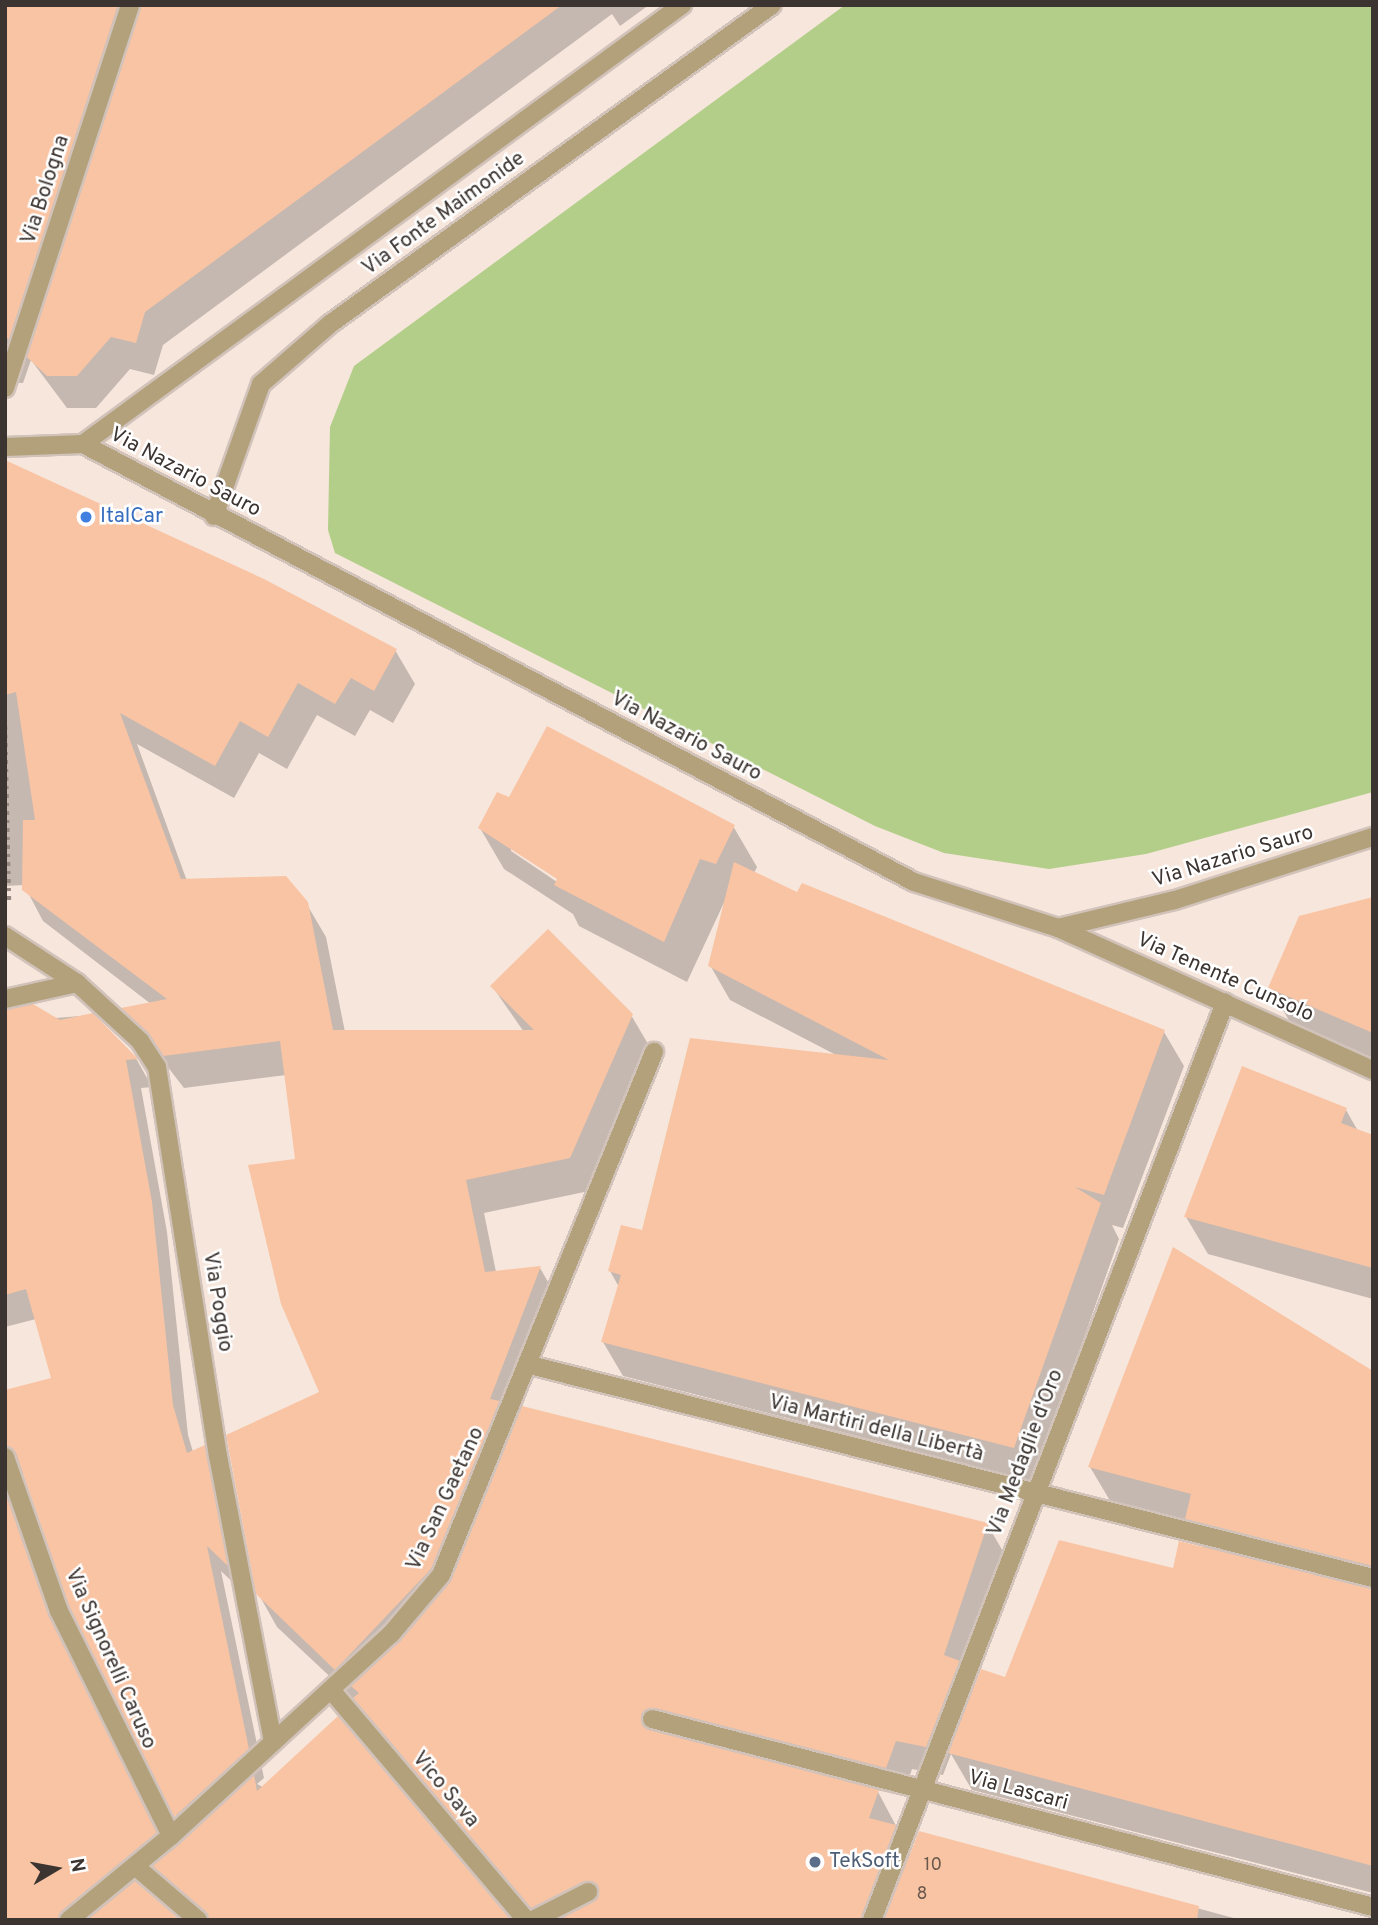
<!DOCTYPE html>
<html>
<head>
<meta charset="utf-8">
<style>
  body { margin:0 }
  #map { position:relative; width:1378px; height:1925px; overflow:hidden; background:#f7e6dc; font-family:Overpass,sans-serif }
  div>[style] { position:absolute }
  .green>* { inset:0; background:#b2ce89 }
  .shadow>* { inset:0; background:#0003 }
  .building>* { inset:0; background:#f9c4a4 }
  .path>* { height:4.5px; margin-top:-2.25px; transform-origin:0; background:repeating-linear-gradient(90deg,#968a83 0 3.5px,transparent 0 8.5px) }
  .roads { filter:drop-shadow(2px 0 #d1c2ba) drop-shadow(-2px 0 #d1c2ba) drop-shadow(0 2px #d1c2ba) drop-shadow(0 -2px #d1c2ba) }
  .minor>* { height:18px; margin:-9px; padding:0 9px; transform-origin:9px; border-radius:9px; background:#b2a17b }
  .tertiary>* { height:18px; margin:-9px; padding:0 9px; transform-origin:9px; border-radius:9px; background:#b2a17b }
  .dots>* { width:19px; height:19px; translate:-50% -50%; box-sizing:border-box; border:4px solid #fff; border-radius:50% }
  span { translate:-50% -50%; white-space:nowrap; text-align:center; line-height:1.15; -webkit-text-stroke:5px #fff; paint-order:stroke }
  .number-label { font-size:18px; color:#6a584d }
  .number-label span { -webkit-text-stroke-width:0 }
  .street-label { font-size:21px; color:#3b3430 }
  .shop-label { font-size:21px; color:#366cbe }
  .left { translate:0 -50%; text-align:left }
  .service-label { font-size:21px; color:#4e5e75 }
  .frame { position:absolute; inset:0; border:7px solid #3b3430; pointer-events:none }
  .north { position:absolute; left:21px; top:1834px; width:70px; height:70px; -webkit-text-stroke:5px #fff; paint-order:stroke; rotate:80deg; font-size:19px; font-weight:700; line-height:28px; text-align:center; color:#3b3430 }
  .north::after { content:''; display:block; margin:auto; width:24px; height:32px; background:#3b3430; clip-path:polygon(50% 0,100% 100%,50% 72%,0 100%) }
</style>
</head>
<body>
<div id="map">
  <div class="green">
    <i style="clip-path:polygon(845px 5px,1373px 5px,1373px 792px,1146px 854px,1049px 869px,944px 853px,875px 826px,335px 553px,328px 530px,330px 427px,354px 366px)"></i>
  </div>
  <div class="shadow">
    <i style="clip-path:polygon(5px 5px,649px 5px,620px 26px,612px 14px,163px 345px,154px 375px,130px 369px,96px 408px,67px 408px,31px 360px,23px 383px,5px 382px)"></i>
    <i style="clip-path:polygon(395px 650px,415px 684px,393px 723px,370px 710px,355px 736px,317px 715px,287px 769px,259px 753px,234px 798px,137px 744px,187px 881px,306px 903px,326px 937px,345px 1032px,524px 1032px,492px 986px,631px 1015px,651px 1049px,589px 1191px,484px 1213px,496px 1272px,540px 1268px,559px 1301px,514px 1430px,987px 1524px,1004px 1553px,964px 1672px,975px 1690px,1006px 1680px,1204px 1549px,1190px 1525px,1112px 1504px,1090px 1467px,1373px 1373px,1373px 1893px,972px 1790px,951px 1754px,943px 1775px,912px 1769px,903px 1796px,877px 1790px,911px 1854px,920px 1833px,1241px 1920px,866px 1920px,859px 1907px,862px 1920px,535px 1920px,356px 1701px,277px 1627px,258px 1593px,322px 1393px,286px 1075px,184px 1088px,123px 1009px,151px 1004px,43px 921px,24px 885px,5px 886px,5px 690px)"></i>
    <i style="clip-path:polygon(evenodd,510px 799px,733px 826px,757px 867px,754px 873px,798px 895px,1164px 1032px,1184px 1066px,1123px 1228px,1112px 1225px,1119px 1239px,1033px 1481px,623px 1376px,603px 1342px,619px 1287px,610px 1271px,838px 1056px,730px 1000px,710px 965px,728px 894px,687px 982px,579px 926px,573px 914px,504px 869px,480px 828px,510px 799px,511px 847px,565px 883px,563px 886px,511px 851px,511px 847px)"></i>
    <i style="clip-path:polygon(1373px 898px,1373px 1058px,1290px 1022px,1270px 988px)"></i>
    <i style="clip-path:polygon(evenodd,93px 1015px,137px 1060px,152px 1087px,141px 1088px,167px 1232px,188px 1435px,193px 1452px,204px 1447px,220px 1475px,242px 1591px,221px 1571px,264px 1778px,257px 1784px,509px 1920px,200px 1920px,172px 1896px,157px 1870px,87px 1920px,5px 1920px,5px 1392px,53px 1379px,36px 1319px,5px 1327px,5px 1022px,93px 1015px,25px 1474px,71px 1606px,188px 1838px,169px 1856px,64px 1645px,9px 1490px,12px 1477px,25px 1474px)"></i>
    <i style="clip-path:polygon(1346px 1110px,1358px 1131px,1373px 1137px,1373px 1299px,1208px 1254px,1186px 1217px)"></i>
  </div>
  <div class="building">
    <i style="clip-path:polygon(5px 5px,118px 5px,9px 340px,5px 336px)"></i>
    <i style="clip-path:polygon(141px 5px,562px 5px,145px 312px,136px 343px,111px 337px,77px 376px,47px 376px,27px 357px)"></i>
    <i style="clip-path:polygon(5px 460px,264px 579px,397px 649px,374px 691px,351px 678px,335px 704px,298px 683px,268px 737px,240px 721px,215px 766px,120px 713px,181px 879px,286px 876px,308px 902px,333px 1030px,534px 1030px,490px 986px,548px 929px,633px 1014px,570px 1158px,466px 1180px,485px 1272px,541px 1266px,490px 1399px,500px 1401px,431px 1569px,335px 1670px,256px 1594px,226px 1435px,319px 1392px,281px 1304px,248px 1165px,295px 1159px,280px 1041px,163px 1056px,121px 1008px,167px 999px,22px 890px,23px 820px,35px 820px,16px 692px,5px 695px)"></i>
    <i style="clip-path:polygon(547px 726px,735px 825px,716px 864px,700px 859px,664px 942px,554px 885px,557px 879px,478px 828px,497px 792px,509px 797px)"></i>
    <i style="clip-path:polygon(734px 862px,797px 892px,802px 883px,1165px 1030px,1104px 1195px,1075px 1187px,1101px 1203px,1014px 1448px,601px 1342px,621px 1275px,608px 1271px,621px 1225px,642px 1230px,690px 1038px,889px 1060px,708px 966px)"></i>
    <i style="clip-path:polygon(1373px 897px,1373px 1033px,1268px 988px,1299px 916px)"></i>
    <i style="clip-path:polygon(33px 1004px,60px 1020px,93px 1013px,138px 1059px,126px 1060px,152px 1202px,173px 1405px,187px 1453px,205px 1445px,228px 1566px,207px 1546px,249px 1749px,174px 1817px,69px 1607px,16px 1453px,5px 1446px,5px 1390px,51px 1378px,26px 1289px,5px 1295px,5px 1010px)"></i>
    <i style="clip-path:polygon(1242px 1066px,1347px 1108px,1341px 1123px,1373px 1135px,1373px 1268px,1184px 1217px)"></i>
    <i style="clip-path:polygon(1173px 1247px,1373px 1371px,1373px 1566px,1185px 1519px,1191px 1494px,1088px 1467px)"></i>
    <i style="clip-path:polygon(522px 1406px,988px 1523px,944px 1655px,960px 1661px,926px 1747px,896px 1741px,886px 1768px,655px 1708px,641px 1715px,649px 1730px,879px 1790px,869px 1818px,896px 1825px,861px 1920px,559px 1920px,597px 1899px,598px 1886px,588px 1881px,531px 1908px,353px 1698px,359px 1693px,351px 1686px,451px 1580px)"></i>
    <i style="clip-path:polygon(5px 1492px,49px 1616px,157px 1833px,58px 1920px,5px 1920px)"></i>
    <i style="clip-path:polygon(1059px 1540px,1173px 1568px,1179px 1541px,1373px 1589px,1373px 1866px,948px 1753px,981px 1669px,1005px 1677px)"></i>
    <i style="clip-path:polygon(338px 1716px,511px 1920px,209px 1920px,152px 1866px,254px 1775px,257px 1791px)"></i>
    <i style="clip-path:polygon(919px 1831px,1199px 1906px,1197px 1920px,884px 1920px)"></i>
    <i style="clip-path:polygon(135px 1881px,180px 1920px,87px 1920px)"></i>
  </div>
  <div class="path">
    <i style="left:5px;top:726px;width:174px;rotate:88.7deg"></i>
  </div>
  <div class="roads">
    <div class="minor">
      <i style="left:5px;top:388px;width:403px;rotate:-71.9deg"></i>
      <i style="left:1058px;top:928px;width:346px;rotate:24.3deg"></i>
      <i style="left:5px;top:936px;width:86px;rotate:33.1deg"></i>
      <i style="left:77px;top:983px;width:86px;rotate:42.6deg"></i>
      <i style="left:140px;top:1041px;width:31px;rotate:57deg"></i>
      <i style="left:157px;top:1067px;width:394px;rotate:81.1deg"></i>
      <i style="left:218px;top:1456px;width:291px;rotate:79.1deg"></i>
      <i style="left:5px;top:999px;width:74px;rotate:-12.5deg"></i>
      <i style="left:530px;top:1365px;width:869px;rotate:14.18deg"></i>
      <i style="left:5px;top:1457px;width:163px;rotate:70.7deg"></i>
      <i style="left:59px;top:1611px;width:251px;rotate:63.5deg"></i>
      <i style="left:331px;top:1690px;width:302px;rotate:49.7deg"></i>
      <i style="left:652px;top:1719px;width:745px;rotate:14.61deg"></i>
      <i style="left:135px;top:1866px;width:83px;rotate:40.6deg"></i>
      <i style="left:69px;top:1920px;width:132px;rotate:-39.5deg"></i>
      <i style="left:171px;top:1836px;width:299px;rotate:-42.6deg"></i>
      <i style="left:391px;top:1634px;width:77px;rotate:-49.7deg"></i>
      <i style="left:441px;top:1575px;width:565px;rotate:-67.84deg"></i>
      <i style="left:533px;top:1920px;width:62px;rotate:-27deg"></i>
      <i style="left:872px;top:1920px;width:983px;rotate:-68.95deg"></i>
    </div>
    <div class="tertiary">
      <i style="left:83px;top:444px;width:743px;rotate:-36.24deg"></i>
      <i style="left:5px;top:447px;width:78px;rotate:-2.2deg"></i>
      <i style="left:83px;top:444px;width:939px;rotate:27.79deg"></i>
      <i style="left:914px;top:882px;width:151px;rotate:17.7deg"></i>
      <i style="left:1058px;top:928px;width:120px;rotate:-13.5deg"></i>
      <i style="left:1175px;top:900px;width:208px;rotate:-17.7deg"></i>
      <i style="left:214px;top:516px;width:140px;rotate:-70.4deg"></i>
      <i style="left:261px;top:384px;width:91px;rotate:-41deg"></i>
      <i style="left:330px;top:324px;width:545px;rotate:-35.82deg"></i>
    </div>
  </div>
  <div class="dots">
    <i style="left:86px;top:517px;background:#3f7fe0"></i>
    <i style="left:815px;top:1862px;background:#5c6f8a"></i>
  </div>
  <div class="number-label">
    <span style="left:933px;top:1866px">10</span>
    <span style="left:922px;top:1895px">8</span>
  </div>
  <div class="street-label">
    <span style="left:46px;top:190px;rotate:-72deg">Via Bologna</span>
    <span style="left:444px;top:214px;rotate:-36deg">Via Fonte Maimonide</span>
    <span style="left:185px;top:473px;rotate:28deg">Via Nazario Sauro</span>
    <span style="left:686px;top:737px;rotate:28deg">Via Nazario Sauro</span>
    <span style="left:1233px;top:857px;rotate:-17deg">Via Nazario Sauro</span>
    <span style="left:1225px;top:978px;rotate:24deg">Via Tenente Cunsolo</span>
    <span style="left:217px;top:1302px;rotate:81deg">Via Poggio</span>
    <span style="left:876px;top:1429px;rotate:14deg">Via Martiri della Libertà</span>
    <span style="left:1026px;top:1453px;rotate:-69deg">Via Medaglie d'Oro</span>
    <span style="left:446px;top:1499px;rotate:-65deg">Via San Gaetano</span>
    <span style="left:110px;top:1659px;rotate:66deg">Via Signorelli Caruso</span>
    <span style="left:445px;top:1790px;rotate:50deg">Vico Sava</span>
    <span style="left:1018px;top:1791px;rotate:15deg">Via Lascari</span>
  </div>
  <div class="shop-label">
    <span class="left" style="left:100px;top:517px">ItalCar</span>
  </div>
  <div class="service-label">
    <span class="left" style="left:829px;top:1862px">TekSoft</span>
  </div>
  <div class="frame"></div>
  <div class="north">N</div>
</div>
</body>
</html>
